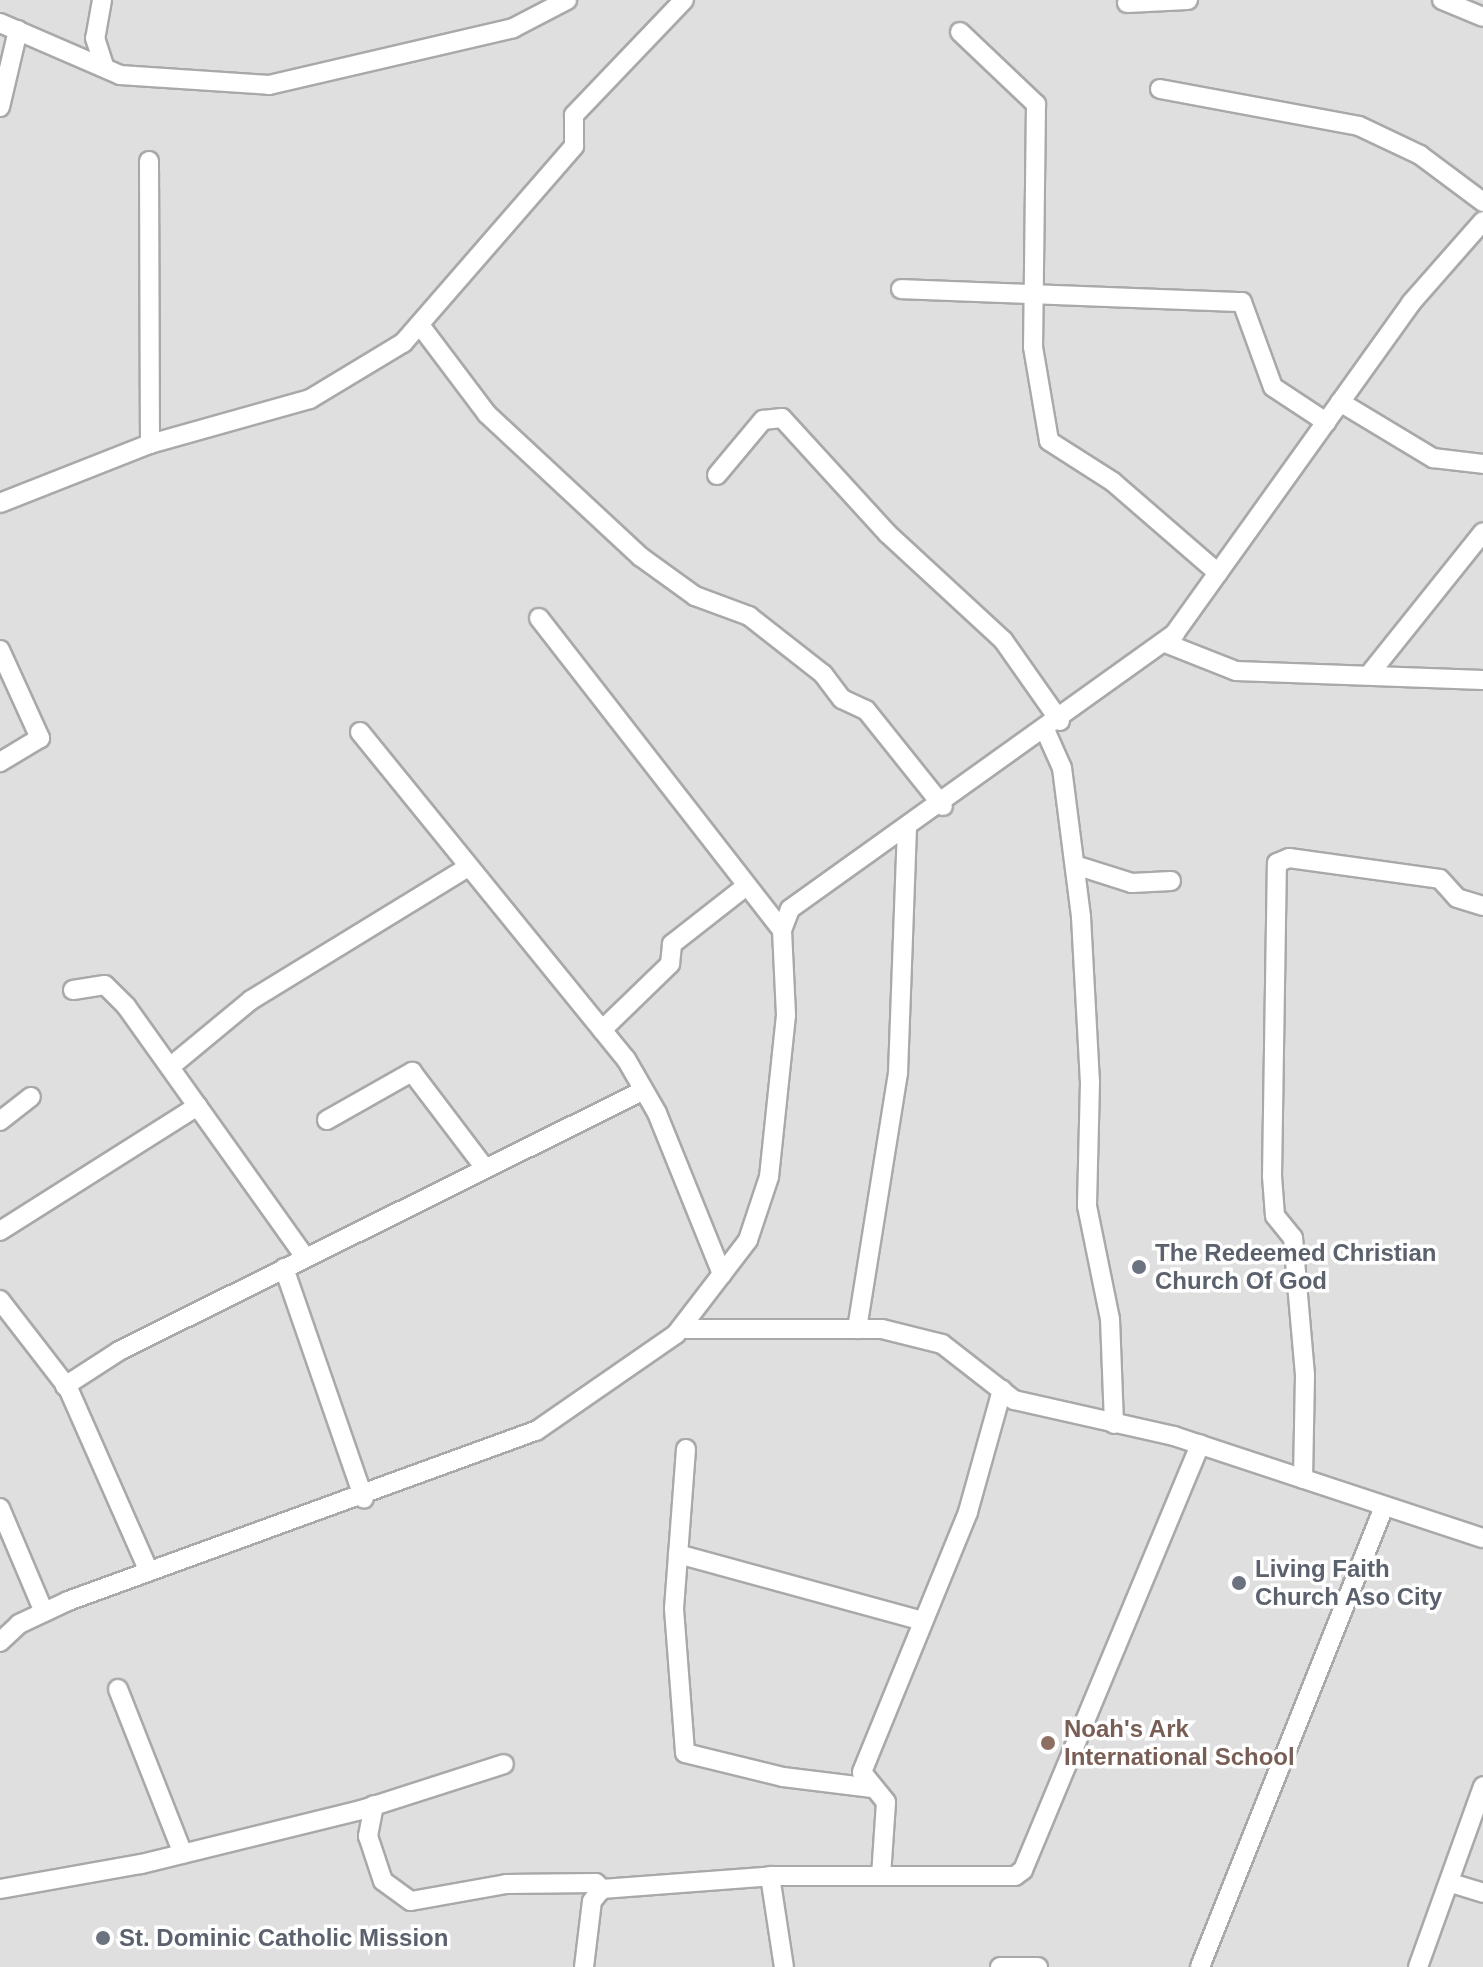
<!DOCTYPE html>
<html>
<head>
<meta charset="utf-8">
<style>
  body { margin:0 }
  #map { position:relative; width:1483px; height:1967px; overflow:hidden; background:#f2efe9; font-family:Helvetica,sans-serif }
  div>[style] { position:absolute }
  .residential>* { inset:0; background:#e0dfdf; transform-origin:0 0 }
  .roads { filter:drop-shadow(2px 0 #a9a9a9) drop-shadow(-2px 0 #a9a9a9) drop-shadow(0 2px #a9a9a9) drop-shadow(0 -2px #a9a9a9) }
  .street>* { height:18px; margin:-9px; padding:0 9px; transform-origin:9px; border-radius:9px; background:#fff }
  .dots>* { width:22px; height:22px; translate:-50% -50%; box-sizing:border-box; border:4px solid #fff; border-radius:50% }
  span { translate:-50% -50%; white-space:nowrap; text-align:center; line-height:1.15; -webkit-text-stroke:7px #fff; paint-order:stroke }
  .worship-label { font-size:24px; color:#5b616d; font-weight:700 }
  .left { translate:0 -50%; text-align:left }
  .education-label { font-size:24px; color:#785e54; font-weight:700 }
</style>
</head>
<body>
<div id="map">
  <div class="residential">
    <i style="left:0;top:0;width:1483px;height:1967px"></i>
  </div>
  <div class="roads">
    <div class="street">
      <i style="left:102px;top:0;width:39px;rotate:100deg"></i>
      <i style="left:95px;top:38px;width:29px;rotate:72deg"></i>
      <i style="left:1442px;top:0;width:44px;rotate:22.5deg"></i>
      <i style="left:1127px;top:3px;width:61px;rotate:-2.8deg"></i>
      <i style="left:0;top:23px;width:131px;rotate:23.4deg"></i>
      <i style="left:120px;top:75px;width:149px;rotate:3.8deg"></i>
      <i style="left:269px;top:85px;width:251px;rotate:-13.1deg"></i>
      <i style="left:513px;top:28px;width:61px;rotate:-27.4deg"></i>
      <i style="left:960px;top:32px;width:105px;rotate:43.5deg"></i>
      <i style="left:1036px;top:104px;width:243px;rotate:90.7deg"></i>
      <i style="left:1033px;top:347px;width:95px;rotate:80.3deg"></i>
      <i style="left:1049px;top:441px;width:76px;rotate:32.6deg"></i>
      <i style="left:1113px;top:482px;width:139px;rotate:40.9deg"></i>
      <i style="left:1160px;top:89px;width:202px;rotate:10.5deg"></i>
      <i style="left:1359px;top:126px;width:68px;rotate:25.4deg"></i>
      <i style="left:1420px;top:155px;width:79px;rotate:36.7deg"></i>
      <i style="left:0;top:107px;width:79px;rotate:-76.8deg"></i>
      <i style="left:149px;top:161px;width:283px;rotate:89.8deg"></i>
      <i style="left:901px;top:289px;width:341px;rotate:2.2deg"></i>
      <i style="left:1242px;top:302px;width:90px;rotate:70deg"></i>
      <i style="left:1273px;top:387px;width:64px;rotate:33.4deg"></i>
      <i style="left:423px;top:329px;width:106px;rotate:53deg"></i>
      <i style="left:487px;top:414px;width:210px;rotate:42.9deg"></i>
      <i style="left:641px;top:557px;width:67px;rotate:35.8deg"></i>
      <i style="left:695px;top:596px;width:58px;rotate:20.3deg"></i>
      <i style="left:749px;top:616px;width:94px;rotate:38.1deg"></i>
      <i style="left:823px;top:674px;width:31px;rotate:53deg"></i>
      <i style="left:842px;top:699px;width:26px;rotate:25deg"></i>
      <i style="left:866px;top:710px;width:123px;rotate:51.3deg"></i>
      <i style="left:1340px;top:402px;width:109px;rotate:31.1deg"></i>
      <i style="left:1433px;top:458px;width:50px;rotate:6.8deg"></i>
      <i style="left:717px;top:475px;width:72px;rotate:-50.1deg"></i>
      <i style="left:763px;top:420px;width:19px;rotate:-6deg"></i>
      <i style="left:782px;top:418px;width:157px;rotate:47.6deg"></i>
      <i style="left:888px;top:534px;width:156px;rotate:42.7deg"></i>
      <i style="left:1003px;top:640px;width:99px;rotate:54.9deg"></i>
      <i style="left:0;top:503px;width:161px;rotate:-21.5deg"></i>
      <i style="left:150px;top:444px;width:166px;rotate:-15.7deg"></i>
      <i style="left:310px;top:399px;width:109px;rotate:-31.1deg"></i>
      <i style="left:403px;top:343px;width:261px;rotate:-49deg"></i>
      <i style="left:574px;top:146px;width:31px;rotate:-90deg"></i>
      <i style="left:574px;top:115px;width:159px;rotate:-46.3deg"></i>
      <i style="left:539px;top:618px;width:395px;rotate:52.1deg"></i>
      <i style="left:1165px;top:643px;width:76px;rotate:21.5deg"></i>
      <i style="left:1236px;top:671px;width:247px;rotate:2.1deg"></i>
      <i style="left:0;top:650px;width:97px;rotate:65.6deg"></i>
      <i style="left:40px;top:738px;width:47px;rotate:149deg"></i>
      <i style="left:1371px;top:672px;width:179px;rotate:-51.3deg"></i>
      <i style="left:360px;top:732px;width:422px;rotate:50.9deg"></i>
      <i style="left:626px;top:1059px;width:62px;rotate:60.1deg"></i>
      <i style="left:657px;top:1113px;width:174px;rotate:68deg"></i>
      <i style="left:1046px;top:732px;width:39px;rotate:66deg"></i>
      <i style="left:1062px;top:768px;width:150px;rotate:82.7deg"></i>
      <i style="left:1081px;top:917px;width:165px;rotate:86.9deg"></i>
      <i style="left:1090px;top:1082px;width:124px;rotate:91.4deg"></i>
      <i style="left:1087px;top:1206px;width:115px;rotate:78.5deg"></i>
      <i style="left:1110px;top:1319px;width:105px;rotate:87.8deg"></i>
      <i style="left:1075px;top:865px;width:60px;rotate:17.5deg"></i>
      <i style="left:1132px;top:883px;width:39px;rotate:-3deg"></i>
      <i style="left:73px;top:990px;width:32px;rotate:-9deg"></i>
      <i style="left:105px;top:985px;width:30px;rotate:45deg"></i>
      <i style="left:126px;top:1006px;width:308px;rotate:54.5deg"></i>
      <i style="left:602px;top:1030px;width:95px;rotate:-44.1deg"></i>
      <i style="left:670px;top:964px;width:20px;rotate:-84deg"></i>
      <i style="left:672px;top:944px;width:93px;rotate:-38deg"></i>
      <i style="left:170px;top:1067px;width:105px;rotate:-39.6deg"></i>
      <i style="left:251px;top:1000px;width:255px;rotate:-31.5deg"></i>
      <i style="left:327px;top:1120px;width:98px;rotate:-29.5deg"></i>
      <i style="left:412px;top:1072px;width:121px;rotate:52.8deg"></i>
      <i style="left:0;top:1121px;width:39px;rotate:-38deg"></i>
      <i style="left:0;top:1231px;width:234px;rotate:-32.3deg"></i>
      <i style="left:284px;top:1268px;width:244px;rotate:70.9deg"></i>
      <i style="left:0;top:1300px;width:111px;rotate:52.3deg"></i>
      <i style="left:68px;top:1388px;width:198px;rotate:66.2deg"></i>
      <i style="left:680px;top:1329px;width:202px"></i>
      <i style="left:882px;top:1329px;width:62px;rotate:14deg"></i>
      <i style="left:942px;top:1344px;width:91px;rotate:37.9deg"></i>
      <i style="left:1014px;top:1400px;width:164px;rotate:12.7deg"></i>
      <i style="left:1174px;top:1436px;width:325px;rotate:18.3deg"></i>
      <i style="left:857px;top:1329px;width:259px;rotate:-80.9deg"></i>
      <i style="left:898px;top:1073px;width:243px;rotate:-87.9deg"></i>
      <i style="left:65px;top:1386px;width:64px;rotate:-32.9deg"></i>
      <i style="left:119px;top:1351px;width:586px;rotate:-26.43deg"></i>
      <i style="left:686px;top:1449px;width:160px;rotate:94.3deg"></i>
      <i style="left:674px;top:1609px;width:144px;rotate:85.6deg"></i>
      <i style="left:685px;top:1753px;width:101px;rotate:13.8deg"></i>
      <i style="left:783px;top:1777px;width:90px;rotate:7deg"></i>
      <i style="left:1303px;top:1479px;width:104px;rotate:-88.9deg"></i>
      <i style="left:1305px;top:1375px;width:138px;rotate:-95deg"></i>
      <i style="left:1293px;top:1238px;width:28px;rotate:-129deg"></i>
      <i style="left:1275px;top:1216px;width:40px;rotate:-94.3deg"></i>
      <i style="left:1272px;top:1176px;width:313px;rotate:-89.1deg"></i>
      <i style="left:1277px;top:863px;width:13px;rotate:-23deg"></i>
      <i style="left:1289px;top:858px;width:152px;rotate:7.9deg"></i>
      <i style="left:1440px;top:879px;width:25px;rotate:48deg"></i>
      <i style="left:1457px;top:898px;width:27px;rotate:17deg"></i>
      <i style="left:0;top:1508px;width:113px;rotate:67.1deg"></i>
      <i style="left:678px;top:1554px;width:251px;rotate:15.3deg"></i>
      <i style="left:0;top:1642px;width:26px;rotate:-43deg"></i>
      <i style="left:19px;top:1624px;width:54px;rotate:-25.1deg"></i>
      <i style="left:68px;top:1601px;width:498px;rotate:-20deg"></i>
      <i style="left:536px;top:1431px;width:170px;rotate:-34.7deg"></i>
      <i style="left:676px;top:1334px;width:118px;rotate:-52.5deg"></i>
      <i style="left:748px;top:1240px;width:66px;rotate:-71.6deg"></i>
      <i style="left:769px;top:1177px;width:163px;rotate:-84deg"></i>
      <i style="left:786px;top:1015px;width:85px;rotate:-92.7deg"></i>
      <i style="left:782px;top:930px;width:22px;rotate:-69deg"></i>
      <i style="left:790px;top:909px;width:474px;rotate:-35.6deg"></i>
      <i style="left:1175px;top:633px;width:406px;rotate:-54.4deg"></i>
      <i style="left:1411px;top:303px;width:109px;rotate:-48.7deg"></i>
      <i style="left:118px;top:1689px;width:177px;rotate:68.5deg"></i>
      <i style="left:374px;top:1805px;width:32px;rotate:101deg"></i>
      <i style="left:368px;top:1836px;width:47px;rotate:71.6deg"></i>
      <i style="left:383px;top:1881px;width:34px;rotate:36deg"></i>
      <i style="left:411px;top:1901px;width:97px;rotate:-10.1deg"></i>
      <i style="left:506px;top:1884px;width:90px;rotate:-0.6deg"></i>
      <i style="left:596px;top:1883px;width:8px;rotate:45deg"></i>
      <i style="left:770px;top:1876px;width:92px;rotate:81.3deg"></i>
      <i style="left:881px;top:1876px;width:74px;rotate:-86.1deg"></i>
      <i style="left:886px;top:1802px;width:38px;rotate:-129deg"></i>
      <i style="left:862px;top:1772px;width:281px;rotate:-67.8deg"></i>
      <i style="left:968px;top:1512px;width:127px;rotate:-74.4deg"></i>
      <i style="left:1451px;top:1883px;width:34px;rotate:17deg"></i>
      <i style="left:0;top:1889px;width:143px;rotate:-10.1deg"></i>
      <i style="left:141px;top:1864px;width:227px;rotate:-13.8deg"></i>
      <i style="left:361px;top:1810px;width:150px;rotate:-17.8deg"></i>
      <i style="left:584px;top:1967px;width:66px;rotate:-83.1deg"></i>
      <i style="left:592px;top:1901px;width:16px;rotate:-50deg"></i>
      <i style="left:602px;top:1889px;width:172px;rotate:-4.3deg"></i>
      <i style="left:774px;top:1876px;width:241px"></i>
      <i style="left:1015px;top:1876px;width:10px;rotate:-37deg"></i>
      <i style="left:1023px;top:1870px;width:461px;rotate:-67.4deg"></i>
      <i style="left:1000px;top:1967px;width:38px"></i>
      <i style="left:1200px;top:1967px;width:495px;rotate:-68.2deg"></i>
      <i style="left:1418px;top:1967px;width:192px;rotate:-70.2deg"></i>
    </div>
  </div>
  <div class="dots">
    <i style="left:1139px;top:1267px;background:#6b7280"></i>
    <i style="left:1239px;top:1583px;background:#6b7280"></i>
    <i style="left:1048px;top:1743px;background:#8d6e63"></i>
    <i style="left:103px;top:1938px;background:#6b7280"></i>
  </div>
  <div class="worship-label">
    <span class="left" style="left:1155px;top:1267px">The Redeemed Christian<br>Church Of God</span>
    <span class="left" style="left:1255px;top:1583px">Living Faith<br>Church Aso City</span>
    <span class="left" style="left:119px;top:1938px">St. Dominic Catholic Mission</span>
  </div>
  <div class="education-label">
    <span class="left" style="left:1064px;top:1743px">Noah's Ark<br>International School</span>
  </div>
</div>
</body>
</html>
